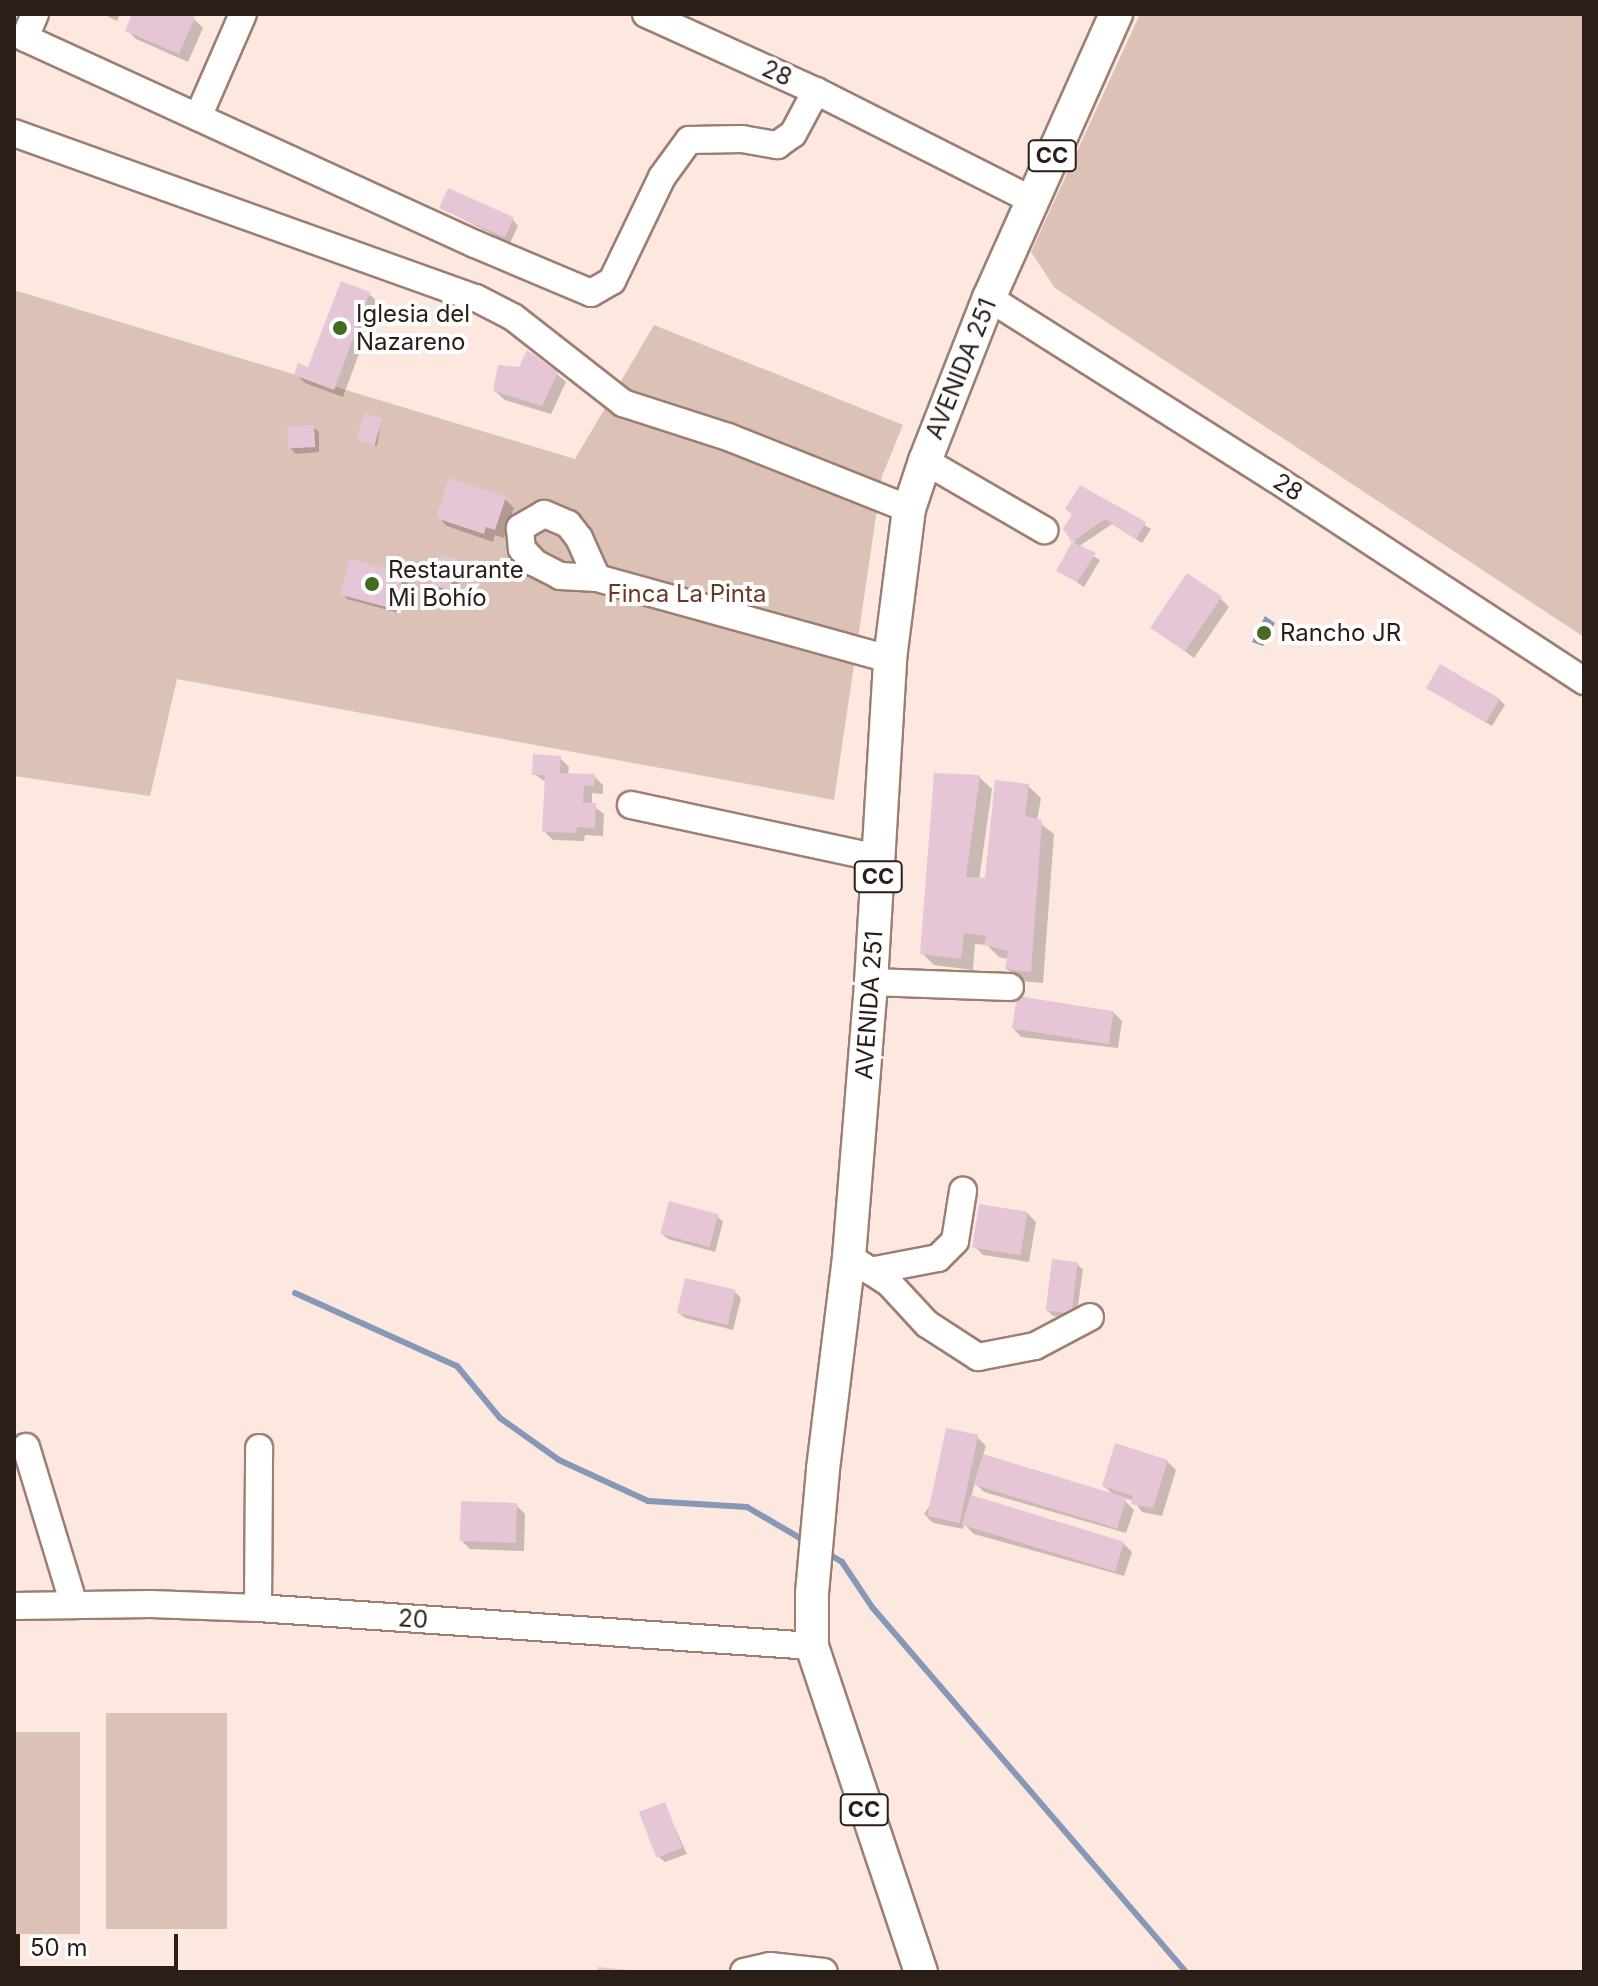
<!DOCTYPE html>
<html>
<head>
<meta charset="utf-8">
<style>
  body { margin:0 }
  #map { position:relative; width:1598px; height:1986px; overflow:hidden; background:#fce8df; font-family:Inter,sans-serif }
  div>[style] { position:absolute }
  .green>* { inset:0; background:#dcc1b6; transform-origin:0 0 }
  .water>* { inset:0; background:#8698b5 }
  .shadow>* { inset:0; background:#0003 }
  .stream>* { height:6px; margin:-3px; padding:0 3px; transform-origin:3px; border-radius:3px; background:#8698b5 }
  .building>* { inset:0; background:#e6c6d6; transform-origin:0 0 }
  .roads { filter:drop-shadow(2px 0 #9d7f71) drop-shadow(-2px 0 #9d7f71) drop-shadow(0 2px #9d7f71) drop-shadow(0 -2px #9d7f71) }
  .minor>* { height:26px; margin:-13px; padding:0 13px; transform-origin:13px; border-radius:13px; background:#fff }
  .major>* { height:32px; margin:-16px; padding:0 16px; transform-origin:16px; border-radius:16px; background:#fff }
  .dots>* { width:22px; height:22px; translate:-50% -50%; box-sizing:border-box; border:4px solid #fff; border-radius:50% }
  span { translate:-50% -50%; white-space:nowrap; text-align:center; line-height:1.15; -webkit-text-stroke:8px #fff; paint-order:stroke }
  .shield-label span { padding:2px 6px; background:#fff; border:2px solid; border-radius:6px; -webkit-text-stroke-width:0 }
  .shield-label { font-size:22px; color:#2a1e18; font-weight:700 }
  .street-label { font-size:24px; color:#2a1e18 }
  .poi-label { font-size:24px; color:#2a1e18 }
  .left { translate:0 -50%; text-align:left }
  .park-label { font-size:24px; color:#6a3922 }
  .frame { position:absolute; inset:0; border:16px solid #2a1e18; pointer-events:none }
  .scale { position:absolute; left:16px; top:1934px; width:162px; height:36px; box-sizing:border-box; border:4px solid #2a1e18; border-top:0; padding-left:10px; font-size:24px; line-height:28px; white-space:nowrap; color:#2a1e18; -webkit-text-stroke:6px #fff; paint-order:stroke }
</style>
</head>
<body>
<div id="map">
  <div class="green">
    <i style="clip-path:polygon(1140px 14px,1584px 14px,1584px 637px,1055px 288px,1031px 252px)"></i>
    <i style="clip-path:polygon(14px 290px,575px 459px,654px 325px,903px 425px,882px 476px,834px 800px,177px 679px,150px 796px,14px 776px)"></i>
    <i style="left:106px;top:1713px;width:121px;height:216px"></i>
    <i style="left:14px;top:1732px;width:66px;height:202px"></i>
  </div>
  <div class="water">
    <i style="clip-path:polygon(1265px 616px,1275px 623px,1263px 646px,1252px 642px)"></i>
  </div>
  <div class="shadow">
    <i style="clip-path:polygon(103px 14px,120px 14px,117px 21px)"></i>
    <i style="clip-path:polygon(134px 14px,182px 14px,194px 19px,203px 28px,188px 62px,136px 39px,127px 30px)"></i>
    <i style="clip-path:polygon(441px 208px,513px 220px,518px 226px,510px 243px)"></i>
    <i style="clip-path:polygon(369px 294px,378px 302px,343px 397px,305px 383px,296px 374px,310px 370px)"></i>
    <i style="clip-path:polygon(521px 369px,556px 373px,566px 382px,551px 414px,505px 400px,495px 391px)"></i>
    <i style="clip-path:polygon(381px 420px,377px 446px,360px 439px)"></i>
    <i style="clip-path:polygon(313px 427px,319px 432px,319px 452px,296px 454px,290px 448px)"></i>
    <i style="clip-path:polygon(1081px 487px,1151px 529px,1142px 543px,1112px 524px,1078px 547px,1100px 560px,1084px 587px,1059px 570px,1075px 541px,1065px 529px,1074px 515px)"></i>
    <i style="clip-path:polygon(505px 499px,514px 508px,504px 538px,495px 535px,493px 542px,447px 526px,438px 517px)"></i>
    <i style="clip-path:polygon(457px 561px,463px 566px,455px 594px,439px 590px,434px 584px)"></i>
    <i style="clip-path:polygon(403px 575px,408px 581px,399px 613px,347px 599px,342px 593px)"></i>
    <i style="clip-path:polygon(1220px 598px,1229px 607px,1194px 658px,1152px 627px)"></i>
    <i style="clip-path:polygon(1429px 688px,1499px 699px,1505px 705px,1492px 726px)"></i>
    <i style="clip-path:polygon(560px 758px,569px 767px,568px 775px,594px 776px,603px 785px,603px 794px,592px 793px,592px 805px,604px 814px,603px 836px,585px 835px,584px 841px,553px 840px,544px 831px,547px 783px,534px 774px)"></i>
    <i style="clip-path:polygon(979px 777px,992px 789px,979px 880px,987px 881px,1028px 786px,1041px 798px,1037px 821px,1054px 834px,1043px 983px,1019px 981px,1007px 969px,1008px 959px,999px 957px,987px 945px,975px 944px,973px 970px,934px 965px,922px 953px)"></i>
    <i style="clip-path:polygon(1113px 1012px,1122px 1021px,1118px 1048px,1021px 1037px,1013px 1028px)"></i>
    <i style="clip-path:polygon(1027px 1213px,1036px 1222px,1029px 1262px,983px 1255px,974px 1246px)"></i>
    <i style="clip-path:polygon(717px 1216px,723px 1222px,715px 1252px,668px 1239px,662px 1234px)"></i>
    <i style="clip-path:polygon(1077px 1264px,1083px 1270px,1076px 1319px,1053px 1316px,1047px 1310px)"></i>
    <i style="clip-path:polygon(735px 1292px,741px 1298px,733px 1330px,685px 1318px,679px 1313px)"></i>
    <i style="clip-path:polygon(977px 1437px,986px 1446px,983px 1456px,1117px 1498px,1104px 1486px,1167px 1461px,1176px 1470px,1162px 1516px,1142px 1512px,1134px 1501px,1121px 1497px,1134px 1510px,1126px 1533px,984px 1492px,975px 1483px,971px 1497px,1123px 1543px,1132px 1552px,1124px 1576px,974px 1534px,964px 1524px,963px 1529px,933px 1523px,924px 1514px)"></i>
    <i style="clip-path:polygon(516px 1505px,525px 1514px,524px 1551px,470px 1549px,461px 1540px)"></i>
    <i style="clip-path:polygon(664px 1804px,687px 1854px,665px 1862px,659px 1857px)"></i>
  </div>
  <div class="stream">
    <i style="left:295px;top:1293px;width:178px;rotate:24.3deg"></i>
    <i style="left:457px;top:1366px;width:67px;rotate:50.4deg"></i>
    <i style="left:500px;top:1418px;width:72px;rotate:35.4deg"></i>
    <i style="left:559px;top:1460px;width:98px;rotate:24.7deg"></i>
    <i style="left:648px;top:1501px;width:99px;rotate:3.5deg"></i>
    <i style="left:747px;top:1507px;width:69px;rotate:30.3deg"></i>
    <i style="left:827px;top:1553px;width:17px;rotate:31deg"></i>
    <i style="left:842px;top:1562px;width:54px;rotate:56.3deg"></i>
    <i style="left:872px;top:1607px;width:481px;rotate:49.3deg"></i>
  </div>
  <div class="building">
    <i style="clip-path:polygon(132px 14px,187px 14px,195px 17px,179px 54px,125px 31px)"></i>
    <i style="left:448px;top:188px;width:72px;height:22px;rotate:24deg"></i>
    <i style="clip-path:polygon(341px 281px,370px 292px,334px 390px,294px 375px,298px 363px,308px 367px)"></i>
    <i style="clip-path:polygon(527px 350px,558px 372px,542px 406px,493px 391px,498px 365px,519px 367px)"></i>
    <i style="left:364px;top:413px;width:19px;height:28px;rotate:16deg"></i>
    <i style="left:314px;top:425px;width:22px;height:27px;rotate:87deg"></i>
    <i style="clip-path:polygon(449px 478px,506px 497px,495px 530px,486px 527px,484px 534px,436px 518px)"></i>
    <i style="clip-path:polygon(1080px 485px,1146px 522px,1136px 539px,1105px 519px,1072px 542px,1096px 553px,1077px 582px,1056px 571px,1072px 542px,1063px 529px,1072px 514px,1065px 509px)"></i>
    <i style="left:440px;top:554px;width:19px;height:32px;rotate:16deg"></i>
    <i style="left:350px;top:559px;width:56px;height:37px;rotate:15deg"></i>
    <i style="left:1187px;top:573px;width:42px;height:66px;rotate:34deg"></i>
    <i style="left:1440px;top:664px;width:69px;height:28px;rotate:30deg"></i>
    <i style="clip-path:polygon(533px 754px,561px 756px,560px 773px,595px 774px,594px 786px,584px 785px,583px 803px,596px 803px,595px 828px,577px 827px,576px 833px,542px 832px,545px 775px,532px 775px)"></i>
    <i style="clip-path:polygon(934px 773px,980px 775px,966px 877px,985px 878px,995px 780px,1029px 784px,1025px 816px,1042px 820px,1031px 972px,1005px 969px,1008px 951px,984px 945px,986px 936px,964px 933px,961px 959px,920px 954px)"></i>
    <i style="left:1017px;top:996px;width:98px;height:33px;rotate:9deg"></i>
    <i style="left:669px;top:1201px;width:51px;height:34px;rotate:15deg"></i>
    <i style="left:979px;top:1204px;width:49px;height:44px;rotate:9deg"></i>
    <i style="left:1052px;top:1259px;width:26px;height:52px;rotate:7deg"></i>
    <i style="left:685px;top:1278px;width:52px;height:36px;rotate:13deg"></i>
    <i style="left:946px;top:1428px;width:33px;height:90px;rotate:12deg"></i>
    <i style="clip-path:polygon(1115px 1443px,1168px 1460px,1153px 1508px,1131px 1504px,1133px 1496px,1102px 1486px)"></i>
    <i style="left:983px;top:1454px;width:150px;height:32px;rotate:17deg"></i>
    <i style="left:971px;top:1495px;width:160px;height:31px;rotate:17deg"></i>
    <i style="left:461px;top:1501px;width:56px;height:40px;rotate:2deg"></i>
    <i style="left:665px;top:1802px;width:49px;height:28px;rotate:69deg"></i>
    <i style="clip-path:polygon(598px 1967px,627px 1970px,627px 1972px,597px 1972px)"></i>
  </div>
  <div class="roads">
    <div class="minor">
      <i style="left:35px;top:14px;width:26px;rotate:113deg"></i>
      <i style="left:25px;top:38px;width:495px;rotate:24.6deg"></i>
      <i style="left:475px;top:244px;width:126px;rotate:22.9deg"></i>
      <i style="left:591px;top:293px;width:24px;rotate:-30deg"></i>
      <i style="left:612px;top:281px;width:115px;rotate:-64.3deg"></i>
      <i style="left:662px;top:177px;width:46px;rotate:-53.9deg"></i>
      <i style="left:689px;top:140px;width:53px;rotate:-1.1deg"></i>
      <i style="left:742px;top:139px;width:36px;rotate:10deg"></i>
      <i style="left:777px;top:145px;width:19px;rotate:-35deg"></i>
      <i style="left:793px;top:134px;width:49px;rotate:-61.9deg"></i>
      <i style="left:646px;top:14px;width:187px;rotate:24.4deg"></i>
      <i style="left:816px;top:91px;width:244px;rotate:26.8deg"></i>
      <i style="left:198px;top:117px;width:112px;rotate:-66.4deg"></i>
      <i style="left:14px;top:133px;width:491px;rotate:19.7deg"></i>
      <i style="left:476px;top:298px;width:42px;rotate:27.2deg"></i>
      <i style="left:513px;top:317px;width:140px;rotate:38deg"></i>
      <i style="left:623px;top:403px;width:110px;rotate:17.9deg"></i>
      <i style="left:728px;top:437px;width:195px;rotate:21.7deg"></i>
      <i style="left:989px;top:298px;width:337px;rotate:32.3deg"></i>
      <i style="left:1274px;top:478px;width:371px;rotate:33.2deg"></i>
      <i style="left:925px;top:461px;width:138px;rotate:30.1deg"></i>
      <i style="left:597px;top:578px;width:44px;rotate:-114.2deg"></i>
      <i style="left:579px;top:538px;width:18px;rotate:-128deg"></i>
      <i style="left:568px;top:524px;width:26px;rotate:-157deg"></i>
      <i style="left:544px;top:514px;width:28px;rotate:150deg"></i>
      <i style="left:520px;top:528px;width:21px;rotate:85deg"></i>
      <i style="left:522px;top:549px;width:19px;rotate:47deg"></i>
      <i style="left:535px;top:563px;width:28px;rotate:27deg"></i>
      <i style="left:560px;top:576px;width:37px;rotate:3deg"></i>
      <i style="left:597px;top:578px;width:304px;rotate:15.5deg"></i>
      <i style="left:631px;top:805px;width:254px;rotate:12.1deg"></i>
      <i style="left:871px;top:982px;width:139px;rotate:2.1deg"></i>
      <i style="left:849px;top:1257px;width:48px;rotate:33deg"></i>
      <i style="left:889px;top:1283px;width:56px;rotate:47.2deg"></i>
      <i style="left:927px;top:1324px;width:61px;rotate:32.9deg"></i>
      <i style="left:978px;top:1357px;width:58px;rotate:-10.9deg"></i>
      <i style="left:1035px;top:1346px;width:62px;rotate:-27.8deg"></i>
      <i style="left:870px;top:1271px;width:69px;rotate:-10.8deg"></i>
      <i style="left:938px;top:1258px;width:24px;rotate:-45deg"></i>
      <i style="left:955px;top:1241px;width:51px;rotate:-80.9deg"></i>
      <i style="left:26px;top:1447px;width:165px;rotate:73.1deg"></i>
      <i style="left:14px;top:1606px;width:137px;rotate:-0.8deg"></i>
      <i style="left:151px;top:1604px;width:107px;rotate:2.1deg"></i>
      <i style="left:258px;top:1608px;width:555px;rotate:3.92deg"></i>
      <i style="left:258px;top:1608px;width:160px;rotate:-89.6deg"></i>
      <i style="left:744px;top:1972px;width:27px;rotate:-13deg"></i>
      <i style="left:770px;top:1966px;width:54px;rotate:6.3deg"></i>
    </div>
    <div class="major">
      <i style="left:921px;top:1972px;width:344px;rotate:-108.5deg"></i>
      <i style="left:812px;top:1646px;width:53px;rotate:-90deg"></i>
      <i style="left:812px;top:1593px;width:124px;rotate:-84.9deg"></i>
      <i style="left:823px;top:1469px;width:214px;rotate:-83deg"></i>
      <i style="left:849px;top:1257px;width:276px;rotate:-85.4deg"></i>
      <i style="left:871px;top:982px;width:324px;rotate:-86.6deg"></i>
      <i style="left:890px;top:659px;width:151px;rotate:-82.8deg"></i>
      <i style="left:909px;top:509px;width:51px;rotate:-71.6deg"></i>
      <i style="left:925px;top:461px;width:175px;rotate:-68.6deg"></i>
      <i style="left:989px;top:298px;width:311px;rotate:-65.9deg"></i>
    </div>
  </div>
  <div class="dots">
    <i style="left:340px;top:328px;background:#446a23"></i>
    <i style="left:372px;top:584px;background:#446a23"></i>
    <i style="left:1264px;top:633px;background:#446a23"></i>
  </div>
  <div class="shield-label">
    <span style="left:1052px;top:156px">CC</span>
    <span style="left:878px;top:877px">CC</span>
    <span style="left:864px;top:1810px">CC</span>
  </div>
  <div class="street-label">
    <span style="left:777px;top:73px;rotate:24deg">28</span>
    <span style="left:961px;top:369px;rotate:-68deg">AVENIDA 251</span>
    <span style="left:1288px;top:487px;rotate:33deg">28</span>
    <span style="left:869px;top:1005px;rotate:-86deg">AVENIDA 251</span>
    <span style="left:413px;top:1619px;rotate:4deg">20</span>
  </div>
  <div class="poi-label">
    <span class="left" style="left:356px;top:328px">Iglesia del<br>Nazareno</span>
    <span class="left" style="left:388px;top:584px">Restaurante<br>Mi Bohío</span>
    <span class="left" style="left:1280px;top:633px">Rancho JR</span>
  </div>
  <div class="park-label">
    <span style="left:687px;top:594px">Finca La Pinta</span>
  </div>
  <div class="frame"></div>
  <div class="scale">50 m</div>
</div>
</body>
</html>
